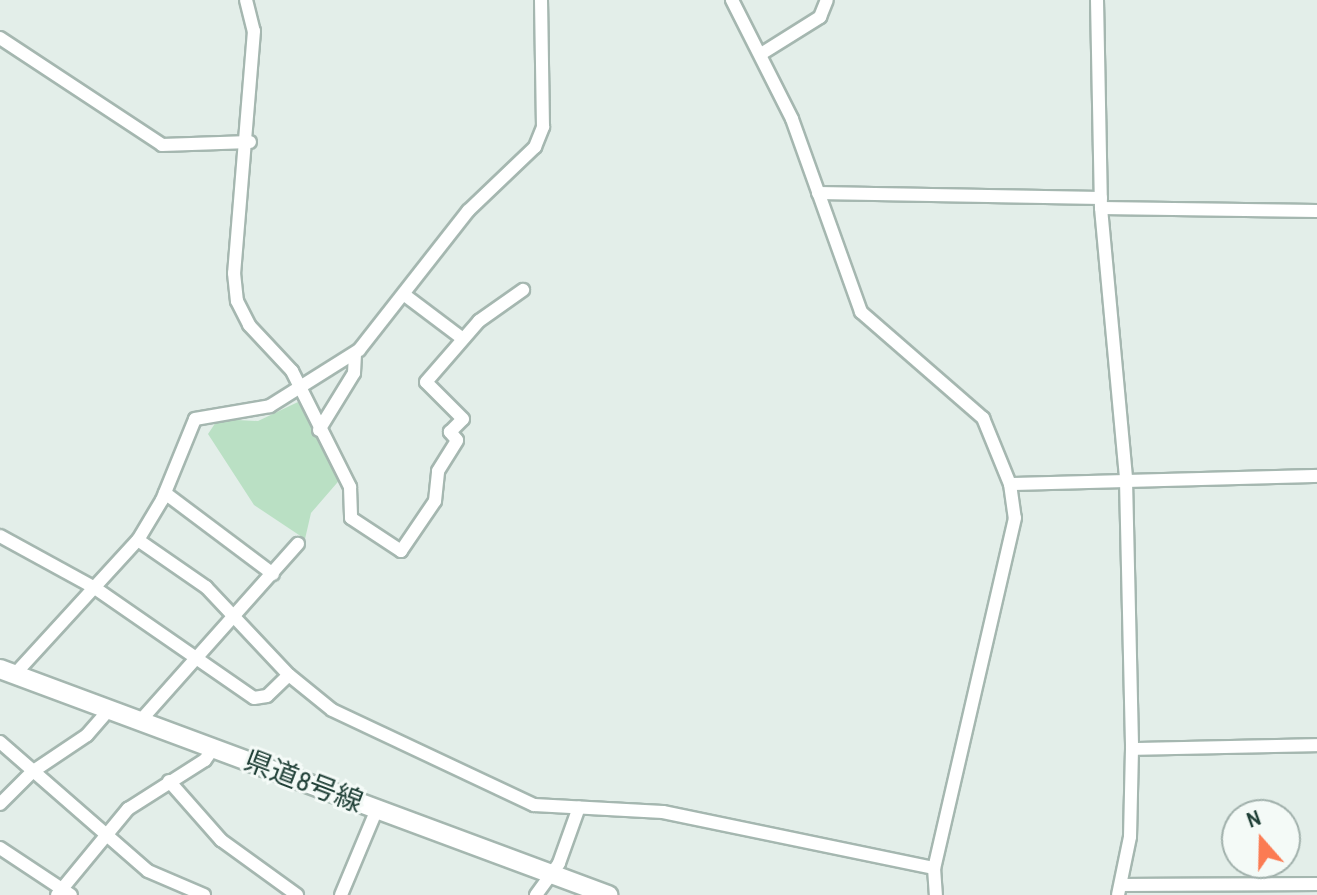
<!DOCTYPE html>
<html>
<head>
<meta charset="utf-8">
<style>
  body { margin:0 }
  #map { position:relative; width:1317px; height:895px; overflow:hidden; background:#e3eee9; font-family:"Archivo Narrow","Noto Sans JP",sans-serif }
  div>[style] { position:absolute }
  .green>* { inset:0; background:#bae0c4 }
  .roads { filter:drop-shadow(2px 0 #a5b7b0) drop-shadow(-2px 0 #a5b7b0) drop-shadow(0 2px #a5b7b0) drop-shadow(0 -2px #a5b7b0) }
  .street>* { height:12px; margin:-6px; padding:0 6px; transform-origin:6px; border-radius:6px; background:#fff }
  .secondary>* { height:18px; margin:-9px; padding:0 9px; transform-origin:9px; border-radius:9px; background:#fff }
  span { translate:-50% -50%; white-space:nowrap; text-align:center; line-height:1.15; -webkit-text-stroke:6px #f4faf7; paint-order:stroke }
  .street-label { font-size:28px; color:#214138 }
  .north { position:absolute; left:1221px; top:799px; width:80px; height:80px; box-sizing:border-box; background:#f4faf7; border:2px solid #a0b0ab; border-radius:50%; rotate:340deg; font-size:22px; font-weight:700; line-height:32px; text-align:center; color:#214138 }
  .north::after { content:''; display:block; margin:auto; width:28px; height:36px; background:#fb7b53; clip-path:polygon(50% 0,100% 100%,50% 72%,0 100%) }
</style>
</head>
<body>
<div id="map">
  <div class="green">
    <i style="clip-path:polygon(298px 402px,343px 476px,311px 513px,305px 539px,254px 505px,208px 434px,218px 419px,258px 421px)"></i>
  </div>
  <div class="roads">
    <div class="street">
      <i style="left:246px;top:0;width:32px;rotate:76deg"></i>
      <i style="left:254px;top:31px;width:243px;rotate:94.7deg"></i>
      <i style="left:234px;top:273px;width:28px;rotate:84deg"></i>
      <i style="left:237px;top:301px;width:27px;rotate:63deg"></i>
      <i style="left:249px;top:325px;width:63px;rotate:46.9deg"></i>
      <i style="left:292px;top:371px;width:130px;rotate:63.4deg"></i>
      <i style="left:350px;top:487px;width:31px;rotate:88deg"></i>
      <i style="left:351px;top:518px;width:60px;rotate:33.4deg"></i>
      <i style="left:401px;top:551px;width:60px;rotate:-55.8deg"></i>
      <i style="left:435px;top:501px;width:30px;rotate:-84deg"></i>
      <i style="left:438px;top:471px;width:36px;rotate:-58deg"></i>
      <i style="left:457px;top:440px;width:11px;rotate:-131deg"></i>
      <i style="left:450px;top:432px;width:18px;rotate:-45deg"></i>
      <i style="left:463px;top:419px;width:52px;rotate:-135deg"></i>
      <i style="left:426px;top:382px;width:81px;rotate:-49deg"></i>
      <i style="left:479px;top:321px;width:54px;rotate:-35.2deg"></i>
      <i style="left:732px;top:0;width:133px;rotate:63.2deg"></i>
      <i style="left:792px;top:119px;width:205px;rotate:70.3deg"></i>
      <i style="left:861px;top:312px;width:162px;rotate:41deg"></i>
      <i style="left:983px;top:418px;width:71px;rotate:67.8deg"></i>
      <i style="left:1010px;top:484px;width:34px;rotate:82deg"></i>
      <i style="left:1015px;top:518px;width:359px;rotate:103deg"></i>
      <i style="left:934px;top:868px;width:27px;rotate:86deg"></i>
      <i style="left:1097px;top:0;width:208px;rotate:88.9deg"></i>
      <i style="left:1101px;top:208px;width:273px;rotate:84.7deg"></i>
      <i style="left:1126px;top:480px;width:269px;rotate:88.7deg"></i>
      <i style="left:1132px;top:749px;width:88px;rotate:91.3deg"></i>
      <i style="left:1130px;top:837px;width:59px;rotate:101.7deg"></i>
      <i style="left:0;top:38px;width:194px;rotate:33.4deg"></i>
      <i style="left:162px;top:145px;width:88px;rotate:-2deg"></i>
      <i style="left:761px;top:54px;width:70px;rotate:-32.1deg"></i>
      <i style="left:820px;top:17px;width:18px;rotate:-68deg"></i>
      <i style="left:818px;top:193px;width:283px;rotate:1deg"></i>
      <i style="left:1101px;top:208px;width:216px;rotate:0.8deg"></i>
      <i style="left:406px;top:296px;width:71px;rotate:37deg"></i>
      <i style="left:319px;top:430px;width:67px;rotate:-58.4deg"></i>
      <i style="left:354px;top:373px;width:20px;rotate:-87deg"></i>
      <i style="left:1010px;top:484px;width:307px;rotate:-1.5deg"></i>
      <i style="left:165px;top:493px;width:135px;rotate:36.9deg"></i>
      <i style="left:0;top:536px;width:108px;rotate:28.7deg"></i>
      <i style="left:95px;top:588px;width:193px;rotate:34.7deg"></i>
      <i style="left:254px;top:698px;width:13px;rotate:-9deg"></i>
      <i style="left:267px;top:696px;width:30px;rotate:-44deg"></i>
      <i style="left:138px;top:540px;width:83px;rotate:34.7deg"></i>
      <i style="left:206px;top:587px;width:121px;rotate:46.7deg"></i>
      <i style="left:289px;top:675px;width:55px;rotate:39.1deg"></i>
      <i style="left:332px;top:710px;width:223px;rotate:25.2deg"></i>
      <i style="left:534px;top:805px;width:129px;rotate:3.1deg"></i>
      <i style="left:663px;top:812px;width:277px;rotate:11.7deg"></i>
      <i style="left:15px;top:674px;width:182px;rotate:-47.5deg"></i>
      <i style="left:138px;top:540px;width:47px;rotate:-59deg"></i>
      <i style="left:162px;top:500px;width:87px;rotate:-67.8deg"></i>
      <i style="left:195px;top:419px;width:76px;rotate:-9.8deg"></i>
      <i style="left:270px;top:406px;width:105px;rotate:-32.2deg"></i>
      <i style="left:359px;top:350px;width:177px;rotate:-51.9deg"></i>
      <i style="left:468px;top:211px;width:93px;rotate:-43.7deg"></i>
      <i style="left:535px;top:147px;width:22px;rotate:-68deg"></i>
      <i style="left:543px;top:127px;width:127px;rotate:-90.9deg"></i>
      <i style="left:141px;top:720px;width:236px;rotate:-48.3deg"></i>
      <i style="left:0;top:742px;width:196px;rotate:41.1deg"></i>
      <i style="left:148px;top:871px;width:61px;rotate:23.2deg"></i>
      <i style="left:1132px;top:749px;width:185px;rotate:-1.2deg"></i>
      <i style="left:169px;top:781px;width:79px;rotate:48.6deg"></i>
      <i style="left:221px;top:840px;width:94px;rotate:35.9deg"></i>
      <i style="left:0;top:804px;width:45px;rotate:-45deg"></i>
      <i style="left:32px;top:772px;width:66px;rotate:-33.9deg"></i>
      <i style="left:87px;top:735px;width:35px;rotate:-49deg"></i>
      <i style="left:0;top:848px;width:85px;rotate:33.5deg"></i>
      <i style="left:1124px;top:885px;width:193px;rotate:-0.3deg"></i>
      <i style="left:57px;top:895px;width:112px;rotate:-50.5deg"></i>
      <i style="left:128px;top:809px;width:91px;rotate:-32.5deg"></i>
      <i style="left:205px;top:760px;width:16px;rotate:-55deg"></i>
      <i style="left:341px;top:895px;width:93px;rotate:-67.3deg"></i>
      <i style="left:536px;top:895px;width:39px;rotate:-54deg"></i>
      <i style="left:559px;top:863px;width:59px;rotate:-70.3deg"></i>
    </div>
    <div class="secondary">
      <i style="left:0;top:669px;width:649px;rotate:20.39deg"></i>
    </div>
  </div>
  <div class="street-label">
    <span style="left:304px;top:781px;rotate:21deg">県道8号線</span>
  </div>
  <div class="north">N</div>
</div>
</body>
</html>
